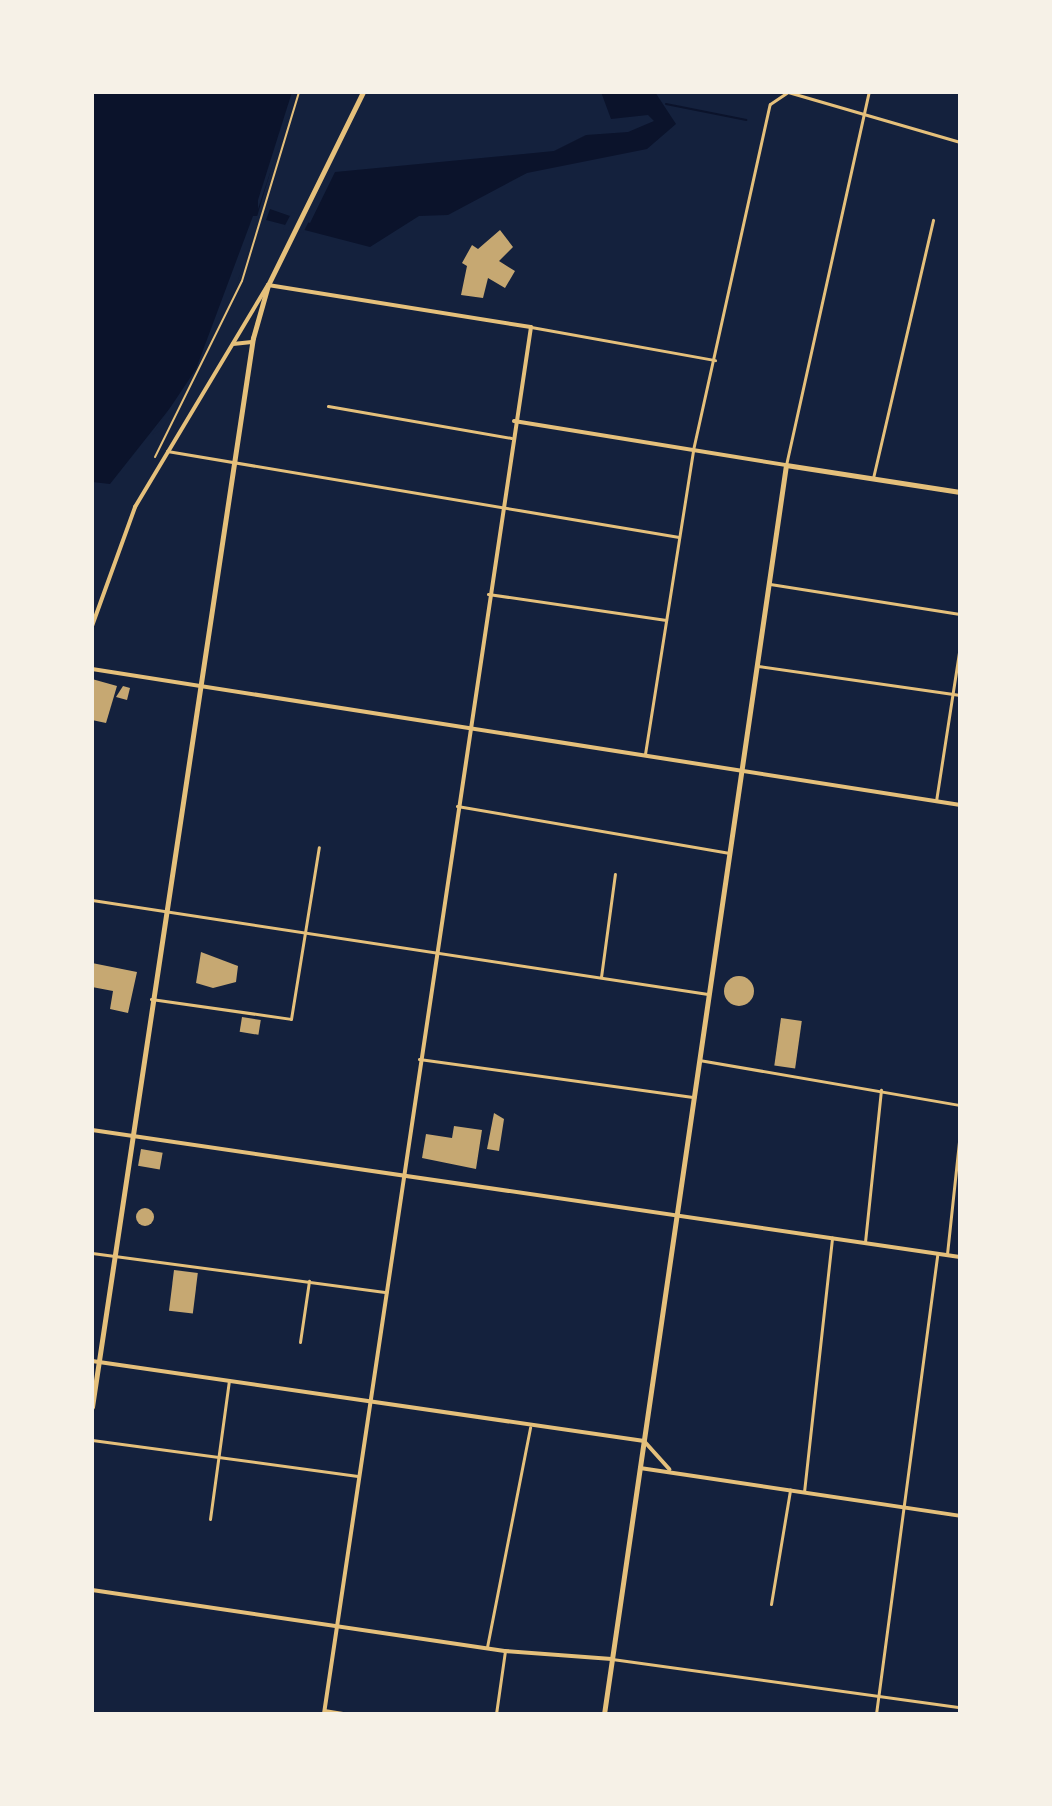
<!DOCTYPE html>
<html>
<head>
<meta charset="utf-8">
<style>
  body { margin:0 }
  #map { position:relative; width:1052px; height:1806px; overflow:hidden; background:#14213d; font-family:"Titillium Web",sans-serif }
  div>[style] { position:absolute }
  .water>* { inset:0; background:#0b132b }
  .pier>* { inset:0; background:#14213d }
  .stream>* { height:2px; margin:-1px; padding:0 1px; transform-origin:1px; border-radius:1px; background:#0b132b }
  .building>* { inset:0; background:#c6a872; transform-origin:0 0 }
  .round { border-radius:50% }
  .path>* { height:2px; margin:-1px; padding:0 1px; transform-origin:1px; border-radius:1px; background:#e5c07b }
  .minor>* { height:3px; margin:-1.5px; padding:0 1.5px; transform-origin:1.5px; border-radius:1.5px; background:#e5c07b }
  .tertiary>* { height:4px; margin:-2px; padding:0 2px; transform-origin:2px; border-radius:2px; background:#e5c07b }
  .secondary>* { height:5px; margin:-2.5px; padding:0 2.5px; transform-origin:2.5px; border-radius:2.5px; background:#e5c07b }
  .primary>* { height:5px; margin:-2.5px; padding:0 2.5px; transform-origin:2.5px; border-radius:2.5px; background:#e5c07b }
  span { translate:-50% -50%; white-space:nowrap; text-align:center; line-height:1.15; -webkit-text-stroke:8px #f6f1e7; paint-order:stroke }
  .frame { position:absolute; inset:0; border:94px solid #f6f1e7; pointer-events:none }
</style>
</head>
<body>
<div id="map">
  <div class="water">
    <i style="clip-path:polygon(92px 92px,294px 92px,240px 274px,197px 374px,110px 484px,92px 482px)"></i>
    <i style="clip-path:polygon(601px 92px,655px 92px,676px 124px,647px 149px,527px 173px,448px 215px,419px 216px,370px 247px,266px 220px,270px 209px,310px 223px,335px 172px,554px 151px,586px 135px,628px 132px,654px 121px,648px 115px,611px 119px)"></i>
  </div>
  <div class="pier">
    <i style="clip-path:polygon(292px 92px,297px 92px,258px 209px,258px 200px)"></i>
    <i style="clip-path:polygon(292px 212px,310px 219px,303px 233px,283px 229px)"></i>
    <i style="clip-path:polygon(253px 216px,261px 216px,223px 322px,188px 392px,160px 431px,152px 435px,196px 369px)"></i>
  </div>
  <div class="stream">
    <i style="left:666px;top:104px;width:82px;rotate:11.3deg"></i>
  </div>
  <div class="building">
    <i style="clip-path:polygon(500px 230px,513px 247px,499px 261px,515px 271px,505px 288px,488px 278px,483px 298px,461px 295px,467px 266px,462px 263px,472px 245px,478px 249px)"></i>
    <i style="clip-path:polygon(92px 679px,117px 686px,106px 723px,92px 720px)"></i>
    <i style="clip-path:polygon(123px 686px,130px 688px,127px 700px,116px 697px)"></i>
    <i style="clip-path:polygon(201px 952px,238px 966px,236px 982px,213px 988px,196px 983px)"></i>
    <i style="clip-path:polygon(92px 963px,137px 972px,128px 1013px,110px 1009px,113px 991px,92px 987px)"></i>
    <i class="round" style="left:724px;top:976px;width:30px;height:30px"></i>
    <i style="left:242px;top:1017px;width:19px;height:15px;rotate:9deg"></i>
    <i style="left:781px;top:1018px;width:21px;height:48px;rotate:8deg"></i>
    <i style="clip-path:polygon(494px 1113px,504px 1119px,499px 1151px,487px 1149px)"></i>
    <i style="clip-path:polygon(454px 1126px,482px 1130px,476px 1169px,422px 1158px,426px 1134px,452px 1138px)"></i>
    <i style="left:141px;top:1149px;width:22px;height:17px;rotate:10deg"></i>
    <i class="round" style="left:136px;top:1208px;width:18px;height:18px"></i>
    <i style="left:174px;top:1270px;width:24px;height:41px;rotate:7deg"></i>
  </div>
  <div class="path">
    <i style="left:155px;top:457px;width:196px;rotate:-63.7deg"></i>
    <i style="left:242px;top:281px;width:197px;rotate:-73.2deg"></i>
  </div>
  <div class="minor">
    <i style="left:531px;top:327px;width:187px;rotate:10.2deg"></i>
    <i style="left:328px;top:406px;width:186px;rotate:9.9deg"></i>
    <i style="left:167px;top:451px;width:519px;rotate:9.53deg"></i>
    <i style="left:786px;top:465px;width:382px;rotate:-77.5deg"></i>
    <i style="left:873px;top:478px;width:265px;rotate:-76.9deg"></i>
    <i style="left:770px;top:584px;width:192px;rotate:9deg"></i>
    <i style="left:488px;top:594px;width:180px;rotate:8.3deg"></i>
    <i style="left:758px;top:666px;width:204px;rotate:8.2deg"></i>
    <i style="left:645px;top:754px;width:308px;rotate:-81deg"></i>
    <i style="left:693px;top:450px;width:354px;rotate:-77.5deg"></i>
    <i style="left:770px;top:104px;width:22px;rotate:-34deg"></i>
    <i style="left:788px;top:92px;width:179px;rotate:16.2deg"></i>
    <i style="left:936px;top:801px;width:157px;rotate:-81.2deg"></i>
    <i style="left:457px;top:806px;width:275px;rotate:9.8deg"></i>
    <i style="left:92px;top:900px;width:623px;rotate:8.68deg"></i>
    <i style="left:601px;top:977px;width:104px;rotate:-82.3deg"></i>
    <i style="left:151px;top:999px;width:141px;rotate:8.1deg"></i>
    <i style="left:291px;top:1019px;width:174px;rotate:-80.8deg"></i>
    <i style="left:419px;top:1059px;width:278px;rotate:7.9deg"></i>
    <i style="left:699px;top:1060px;width:265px;rotate:9.8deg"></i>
    <i style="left:865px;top:1242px;width:153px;rotate:-84deg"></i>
    <i style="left:92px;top:1253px;width:297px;rotate:7.6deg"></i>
    <i style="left:947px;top:1254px;width:122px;rotate:-83.9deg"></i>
    <i style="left:300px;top:1342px;width:62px;rotate:-81.6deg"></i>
    <i style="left:92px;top:1440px;width:268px;rotate:7.7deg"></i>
    <i style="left:804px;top:1492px;width:256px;rotate:-83.7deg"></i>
    <i style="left:210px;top:1519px;width:140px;rotate:-82.2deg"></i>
    <i style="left:771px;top:1604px;width:116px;rotate:-80.5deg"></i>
    <i style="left:487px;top:1647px;width:224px;rotate:-78.9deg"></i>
    <i style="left:612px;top:1659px;width:351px;rotate:7.9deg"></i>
    <i style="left:324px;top:1710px;width:25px;rotate:9deg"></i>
    <i style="left:496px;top:1714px;width:64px;rotate:-81.9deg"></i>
    <i style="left:876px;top:1714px;width:464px;rotate:-82.4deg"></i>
  </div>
  <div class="tertiary">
    <i style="left:233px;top:344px;width:19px;rotate:-6deg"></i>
    <i style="left:514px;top:421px;width:276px;rotate:9.2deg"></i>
    <i style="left:92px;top:626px;width:127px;rotate:-70.1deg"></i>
    <i style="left:135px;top:507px;width:259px;rotate:-59.1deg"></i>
    <i style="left:268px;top:285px;width:266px;rotate:9.1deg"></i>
    <i style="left:531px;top:327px;width:1402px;rotate:98.49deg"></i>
    <i style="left:92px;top:669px;width:879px;rotate:8.9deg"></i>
    <i style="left:92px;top:1130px;width:877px;rotate:8.32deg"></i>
    <i style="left:92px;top:1361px;width:558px;rotate:8.25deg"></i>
    <i style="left:644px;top:1441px;width:38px;rotate:48deg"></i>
    <i style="left:640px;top:1468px;width:324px;rotate:8.5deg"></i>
    <i style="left:92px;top:1590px;width:417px;rotate:8.4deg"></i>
    <i style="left:505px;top:1651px;width:107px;rotate:4.3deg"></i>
  </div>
  <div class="secondary">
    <i style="left:604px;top:1714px;width:1262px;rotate:-81.71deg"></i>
    <i style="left:786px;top:465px;width:176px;rotate:8.8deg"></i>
  </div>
  <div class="primary">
    <i style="left:92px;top:1407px;width:1081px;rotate:-81.44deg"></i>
    <i style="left:253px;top:338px;width:55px;rotate:-74.2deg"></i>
    <i style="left:268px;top:285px;width:215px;rotate:-63.8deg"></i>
  </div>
  <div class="frame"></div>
</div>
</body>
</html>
